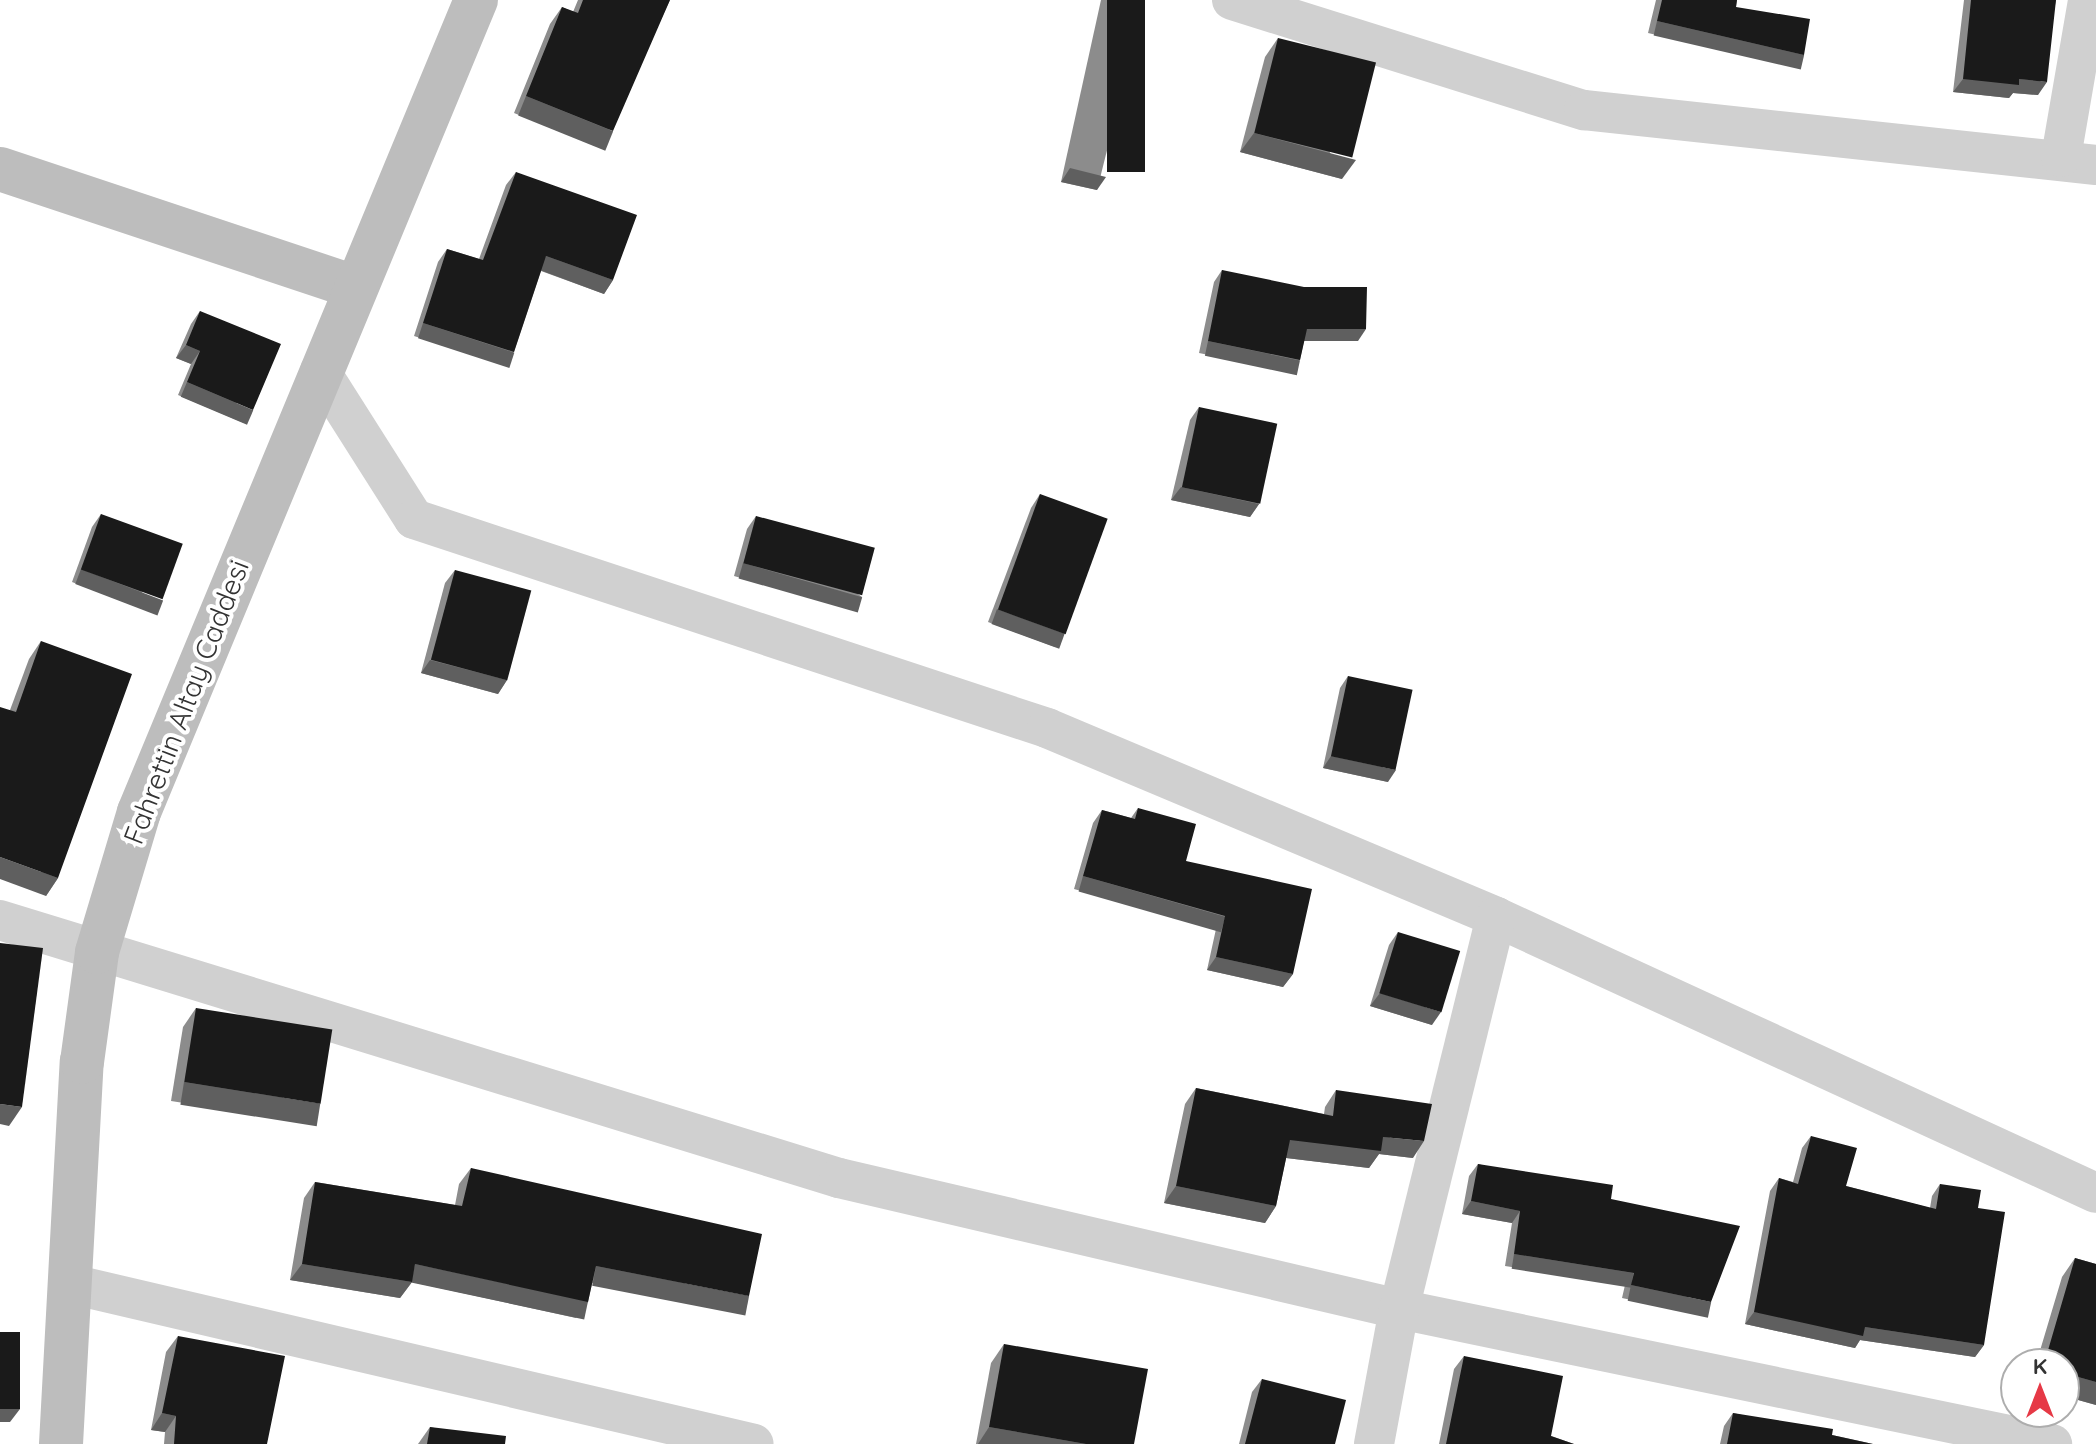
<!DOCTYPE html>
<html>
<head>
<meta charset="utf-8">
<style>
  body { margin:0 }
  #map { position:relative; width:2096px; height:1444px; overflow:hidden; background:#fff; font-family:Quicksand,sans-serif }
  div>[style] { position:absolute }
  .street>* { height:40px; margin:-20px; padding:0 20px; transform-origin:20px; border-radius:20px; background:#d0d0d0 }
  .secondary>* { height:44px; margin:-22px; padding:0 22px; transform-origin:22px; border-radius:22px; background:#bdbdbd }
  .wall>* { inset:0; background:#8c8c8c }
  .shaded-wall>* { inset:0; background:#5f5f5f; transform-origin:0 0 }
  .building>* { inset:0; background:#1a1a1a; transform-origin:0 0 }
  span { translate:-50% -50%; white-space:nowrap; text-align:center; line-height:1.15; -webkit-text-stroke:8px #fff; paint-order:stroke }
  .street-label { font-size:28px; color:#333 }
  .north { position:absolute; left:2000px; top:1348px; width:80px; height:80px; box-sizing:border-box; background:#fff; border:2px solid #adadad; border-radius:50%; rotate:0deg; font-size:22px; font-weight:700; line-height:32px; text-align:center; color:#333 }
  .north::after { content:''; display:block; margin:auto; width:28px; height:36px; background:#e63946; clip-path:polygon(50% 0,100% 100%,50% 72%,0 100%) }
</style>
</head>
<body>
<div id="map">
  <div class="street">
    <i style="left:1232px;top:0;width:369px;rotate:17.4deg"></i>
    <i style="left:1584px;top:110px;width:515px;rotate:6.13deg"></i>
    <i style="left:2061px;top:157px;width:159px;rotate:-80.2deg"></i>
    <i style="left:320px;top:371px;width:175px;rotate:57.6deg"></i>
    <i style="left:414px;top:519px;width:667px;rotate:18.27deg"></i>
    <i style="left:1047px;top:728px;width:487px;rotate:22.8deg"></i>
    <i style="left:1496px;top:917px;width:660px;rotate:24.7deg"></i>
    <i style="left:0;top:920px;width:878px;rotate:17.09deg"></i>
    <i style="left:839px;top:1178px;width:575px;rotate:13.17deg"></i>
    <i style="left:1399px;top:1309px;width:667px;rotate:11.68deg"></i>
    <i style="left:71px;top:1284px;width:701px;rotate:13.18deg"></i>
    <i style="left:1374px;top:1444px;width:137px;rotate:-79.5deg"></i>
    <i style="left:1399px;top:1309px;width:404px;rotate:-76.1deg"></i>
  </div>
  <div class="secondary">
    <i style="left:0;top:169px;width:374px;rotate:18.4deg"></i>
    <i style="left:61px;top:1444px;width:383px;rotate:-86.9deg"></i>
    <i style="left:82px;top:1062px;width:111px;rotate:-82.2deg"></i>
    <i style="left:97px;top:952px;width:146px;rotate:-73.3deg"></i>
    <i style="left:139px;top:812px;width:879px;rotate:-67.46deg"></i>
  </div>
  <div class="wall">
    <i style="clip-path:polygon(578px 0,670px 0,601px 148px,514px 113px,550px 24px,562px 7px,573px 12px)"></i>
    <i style="clip-path:polygon(1101px 0,1145px 0,1097px 190px,1061px 182px)"></i>
    <i style="clip-path:polygon(1656px 0,1737px 0,1736px 7px,1804px 55px,1795px 67px,1648px 33px)"></i>
    <i style="clip-path:polygon(1964px 0,2056px 0,2038px 95px,2013px 93px,2009px 98px,1953px 92px)"></i>
    <i style="clip-path:polygon(1278px 38px,1342px 179px,1240px 152px,1265px 57px)"></i>
    <i style="clip-path:polygon(516px 172px,613px 280px,604px 294px,541px 271px,514px 352px,505px 365px,414px 336px,438px 262px,447px 249px,479px 259px,506px 185px)"></i>
    <i style="clip-path:polygon(1222px 270px,1358px 341px,1304px 341px,1300px 360px,1292px 372px,1199px 353px,1214px 282px)"></i>
    <i style="clip-path:polygon(200px 311px,244px 423px,178px 395px,191px 364px,176px 358px,191px 324px)"></i>
    <i style="clip-path:polygon(1199px 407px,1259px 504px,1250px 517px,1171px 500px,1190px 420px)"></i>
    <i style="clip-path:polygon(1040px 494px,1064px 634px,1055px 647px,988px 622px,1031px 508px)"></i>
    <i style="clip-path:polygon(101px 514px,153px 613px,72px 582px,92px 527px)"></i>
    <i style="clip-path:polygon(756px 516px,862px 597px,853px 610px,734px 576px,747px 529px)"></i>
    <i style="clip-path:polygon(455px 570px,507px 680px,498px 694px,421px 673px,445px 583px)"></i>
    <i style="clip-path:polygon(41px 641px,58px 878px,46px 896px,10px 710px,29px 659px)"></i>
    <i style="clip-path:polygon(1348px 676px,1388px 782px,1323px 768px,1340px 688px)"></i>
    <i style="clip-path:polygon(1138px 808px,1186px 861px,1293px 974px,1283px 987px,1207px 970px,1216px 929px,1074px 889px,1093px 823px,1102px 810px,1131px 818px)"></i>
    <i style="clip-path:polygon(1398px 932px,1432px 1025px,1370px 1006px,1389px 945px)"></i>
    <i style="clip-path:polygon(196px 1008px,307px 1122px,171px 1101px,183px 1027px)"></i>
    <i style="clip-path:polygon(1196px 1088px,1324px 1114px,1325px 1107px,1336px 1090px,1413px 1158px,1379px 1154px,1369px 1168px,1286px 1158px,1276px 1206px,1265px 1223px,1164px 1203px,1185px 1104px)"></i>
    <i style="clip-path:polygon(1811px 1136px,1846px 1186px,1930px 1208px,1932px 1196px,1940px 1184px,1978px 1208px,1984px 1345px,1975px 1357px,1860px 1340px,1855px 1348px,1745px 1324px,1770px 1191px,1779px 1178px,1793px 1182px,1802px 1148px)"></i>
    <i style="clip-path:polygon(1478px 1164px,1611px 1199px,1702px 1315px,1622px 1298px,1625px 1285px,1505px 1266px,1512px 1223px,1462px 1214px,1469px 1176px)"></i>
    <i style="clip-path:polygon(471px 1168px,738px 1312px,592px 1283px,588px 1302px,576px 1318px,412px 1282px,400px 1298px,290px 1280px,304px 1198px,315px 1182px,455px 1205px,459px 1184px)"></i>
    <i style="clip-path:polygon(2075px 1258px,2096px 1264px,2096px 1405px,2064px 1396px,2064px 1364px,2036px 1364px,2062px 1277px)"></i>
    <i style="clip-path:polygon(178px 1336px,267px 1444px,164px 1444px,165px 1432px,151px 1430px,166px 1352px)"></i>
    <i style="clip-path:polygon(1004px 1344px,1134px 1444px,976px 1444px,991px 1363px)"></i>
    <i style="clip-path:polygon(1464px 1356px,1551px 1436px,1574px 1444px,1439px 1444px,1454px 1369px)"></i>
    <i style="clip-path:polygon(1262px 1379px,1335px 1444px,1239px 1444px,1252px 1392px)"></i>
    <i style="clip-path:polygon(1733px 1413px,1832px 1435px,1873px 1444px,1720px 1444px,1724px 1426px)"></i>
    <i style="clip-path:polygon(430px 1427px,505px 1444px,418px 1444px)"></i>
  </div>
  <div class="shaded-wall">
    <i style="left:1657px;top:21px;width:151px;height:15px;rotate:13deg"></i>
    <i style="clip-path:polygon(1963px 79px,2019px 79px,2047px 82px,2038px 95px,2013px 93px,2009px 98px,1953px 92px)"></i>
    <i style="left:526px;top:96px;width:94px;height:21px;rotate:22deg"></i>
    <i style="clip-path:polygon(1254px 133px,1356px 160px,1342px 179px,1240px 152px)"></i>
    <i style="clip-path:polygon(1070px 168px,1106px 177px,1097px 190px,1061px 182px)"></i>
    <i style="clip-path:polygon(546px 256px,613px 280px,604px 294px,537px 269px)"></i>
    <i style="left:423px;top:323px;width:96px;height:16px;rotate:18deg"></i>
    <i style="clip-path:polygon(1307px 329px,1366px 329px,1358px 341px,1298px 341px)"></i>
    <i style="left:1208px;top:341px;width:94px;height:15px;rotate:12deg"></i>
    <i style="clip-path:polygon(186px 345px,200px 351px,191px 364px,176px 358px)"></i>
    <i style="left:187px;top:382px;width:72px;height:16px;rotate:23deg"></i>
    <i style="clip-path:polygon(1181px 487px,1259px 504px,1250px 517px,1171px 500px)"></i>
    <i style="left:743px;top:563px;width:124px;height:16px;rotate:16deg"></i>
    <i style="left:81px;top:569px;width:88px;height:16px;rotate:21deg"></i>
    <i style="left:997px;top:609px;width:72px;height:16px;rotate:20deg"></i>
    <i style="clip-path:polygon(430px 660px,507px 680px,498px 694px,421px 673px)"></i>
    <i style="clip-path:polygon(1331px 756px,1396px 770px,1388px 782px,1323px 768px)"></i>
    <i style="clip-path:polygon(0 857px,58px 878px,46px 896px,0 879px)"></i>
    <i style="left:1083px;top:876px;width:148px;height:16px;rotate:16deg"></i>
    <i style="clip-path:polygon(1216px 957px,1293px 974px,1283px 987px,1207px 970px)"></i>
    <i style="clip-path:polygon(1380px 993px,1441px 1012px,1432px 1025px,1370px 1006px)"></i>
    <i style="left:184px;top:1082px;width:138px;height:23px;rotate:9deg"></i>
    <i style="clip-path:polygon(0 1104px,22px 1107px,9px 1126px,0 1124px)"></i>
    <i style="clip-path:polygon(1383px 1137px,1424px 1141px,1413px 1158px,1379px 1154px,1369px 1168px,1278px 1157px,1290px 1140px)"></i>
    <i style="clip-path:polygon(1176px 1186px,1276px 1206px,1265px 1223px,1164px 1203px)"></i>
    <i style="clip-path:polygon(1471px 1201px,1520px 1211px,1512px 1223px,1462px 1214px)"></i>
    <i style="left:1514px;top:1254px;width:121px;height:15px;rotate:9deg"></i>
    <i style="clip-path:polygon(302px 1264px,412px 1282px,400px 1298px,290px 1280px)"></i>
    <i style="left:415px;top:1264px;width:177px;height:19px;rotate:12deg"></i>
    <i style="left:596px;top:1266px;width:156px;height:20px;rotate:11deg"></i>
    <i style="left:1631px;top:1285px;width:82px;height:16px;rotate:12deg"></i>
    <i style="clip-path:polygon(1754px 1312px,1865px 1327px,1984px 1345px,1975px 1357px,1860px 1340px,1855px 1348px,1745px 1324px)"></i>
    <i style="clip-path:polygon(2064px 1373px,2096px 1382px,2096px 1405px,2064px 1396px)"></i>
    <i style="clip-path:polygon(0 1409px,20px 1409px,10px 1422px,0 1422px)"></i>
    <i style="clip-path:polygon(162px 1413px,176px 1416px,165px 1432px,151px 1430px)"></i>
    <i style="clip-path:polygon(989px 1427px,1086px 1444px,978px 1444px)"></i>
  </div>
  <div class="building">
    <i style="clip-path:polygon(583px 0,670px 0,613px 131px,526px 96px,562px 7px,578px 13px)"></i>
    <i style="left:1107px;top:0;width:38px;height:172px"></i>
    <i style="clip-path:polygon(1662px 0,1737px 0,1736px 7px,1810px 19px,1804px 55px,1657px 21px)"></i>
    <i style="clip-path:polygon(1971px 0,2056px 0,2047px 82px,2019px 79px,2019px 85px,1963px 79px)"></i>
    <i style="left:1278px;top:38px;width:101px;height:98px;rotate:14deg"></i>
    <i style="clip-path:polygon(516px 172px,637px 215px,613px 280px,546px 256px,514px 352px,423px 323px,447px 249px,483px 260px)"></i>
    <i style="clip-path:polygon(1222px 270px,1304px 287px,1367px 287px,1366px 329px,1307px 329px,1300px 360px,1208px 341px)"></i>
    <i style="clip-path:polygon(200px 311px,281px 344px,253px 410px,187px 382px,200px 351px,186px 345px)"></i>
    <i style="left:1199px;top:407px;width:80px;height:82px;rotate:12deg"></i>
    <i style="left:1040px;top:494px;width:72px;height:123px;rotate:20deg"></i>
    <i style="left:101px;top:514px;width:87px;height:59px;rotate:20deg"></i>
    <i style="left:756px;top:516px;width:123px;height:49px;rotate:15deg"></i>
    <i style="left:455px;top:570px;width:79px;height:93px;rotate:15deg"></i>
    <i style="clip-path:polygon(41px 641px,132px 674px,58px 878px,0 857px,0 707px,16px 712px)"></i>
    <i style="left:1348px;top:676px;width:66px;height:82px;rotate:12deg"></i>
    <i style="clip-path:polygon(1138px 808px,1196px 824px,1186px 861px,1312px 889px,1293px 974px,1216px 957px,1225px 916px,1083px 876px,1102px 810px,1135px 819px)"></i>
    <i style="left:1398px;top:932px;width:65px;height:64px;rotate:17deg"></i>
    <i style="clip-path:polygon(0 943px,43px 948px,22px 1107px,0 1104px)"></i>
    <i style="left:196px;top:1008px;width:138px;height:75px;rotate:9deg"></i>
    <i style="clip-path:polygon(1196px 1088px,1333px 1116px,1336px 1090px,1432px 1104px,1424px 1141px,1383px 1137px,1381px 1151px,1290px 1140px,1276px 1206px,1176px 1186px)"></i>
    <i style="clip-path:polygon(1811px 1136px,1857px 1148px,1846px 1186px,1936px 1209px,1940px 1184px,1981px 1190px,1978px 1208px,2005px 1212px,1984px 1345px,1865px 1327px,1863px 1336px,1754px 1312px,1779px 1178px,1798px 1184px)"></i>
    <i style="clip-path:polygon(1478px 1164px,1613px 1185px,1611px 1199px,1740px 1226px,1711px 1302px,1631px 1285px,1634px 1273px,1514px 1254px,1520px 1211px,1471px 1201px)"></i>
    <i style="clip-path:polygon(471px 1168px,762px 1234px,749px 1296px,596px 1266px,588px 1302px,415px 1264px,412px 1282px,302px 1264px,315px 1182px,462px 1206px)"></i>
    <i style="clip-path:polygon(2075px 1258px,2096px 1264px,2096px 1382px,2064px 1373px,2064px 1364px,2044px 1364px)"></i>
    <i style="left:0;top:1332px;width:20px;height:77px"></i>
    <i style="clip-path:polygon(178px 1336px,285px 1356px,267px 1444px,174px 1444px,176px 1416px,162px 1413px)"></i>
    <i style="clip-path:polygon(1004px 1344px,1148px 1369px,1134px 1444px,1086px 1444px,989px 1427px)"></i>
    <i style="clip-path:polygon(1464px 1356px,1563px 1376px,1551px 1436px,1574px 1444px,1446px 1444px)"></i>
    <i style="clip-path:polygon(1262px 1379px,1346px 1400px,1335px 1444px,1245px 1444px)"></i>
    <i style="clip-path:polygon(1733px 1413px,1833px 1429px,1832px 1435px,1873px 1444px,1727px 1444px)"></i>
    <i style="clip-path:polygon(430px 1427px,506px 1436px,505px 1444px,427px 1444px)"></i>
  </div>
  <div class="street-label">
    <span style="left:186px;top:702px;rotate:-69deg">Fahrettin Altay Caddesi</span>
  </div>
  <div class="north">K</div>
</div>
</body>
</html>
